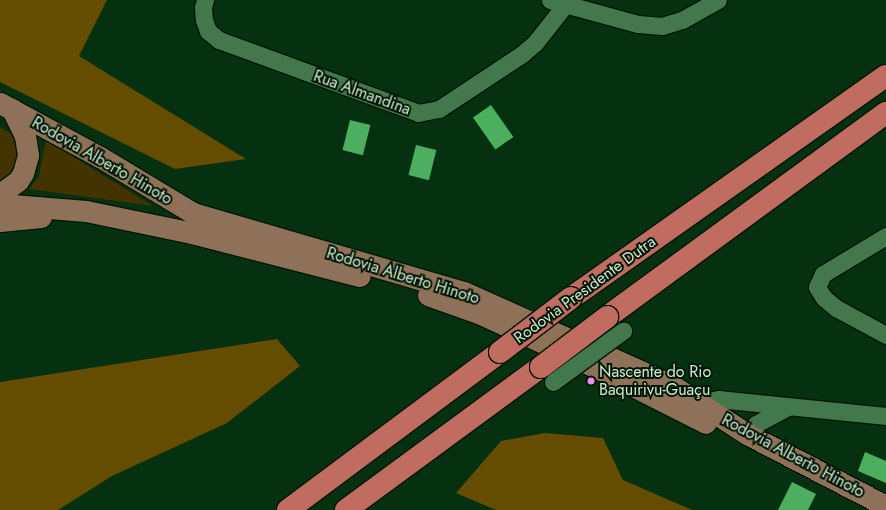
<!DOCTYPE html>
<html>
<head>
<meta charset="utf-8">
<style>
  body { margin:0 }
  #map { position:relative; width:886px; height:510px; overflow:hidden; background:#063111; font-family:Jost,sans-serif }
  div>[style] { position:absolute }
  .green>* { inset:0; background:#433301 }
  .forest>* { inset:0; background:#644c00 }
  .building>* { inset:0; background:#4caf60; transform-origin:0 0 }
  .roads { filter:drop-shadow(1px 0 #001703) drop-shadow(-1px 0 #001703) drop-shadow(0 1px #001703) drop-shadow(0 -1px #001703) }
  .minor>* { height:17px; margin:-8.5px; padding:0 8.5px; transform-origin:8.5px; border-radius:8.5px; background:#42784b }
  .major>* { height:21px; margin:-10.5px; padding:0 10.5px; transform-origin:10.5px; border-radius:10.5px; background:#8e7158 }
  .highway>* { height:22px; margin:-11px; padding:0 11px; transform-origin:11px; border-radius:11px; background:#c06c61 }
  .bridges { filter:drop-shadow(1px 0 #001703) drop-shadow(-1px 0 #001703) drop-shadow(0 1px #001703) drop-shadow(0 -1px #001703) }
  .minor-bridge>* { height:17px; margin:-8.5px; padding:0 8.5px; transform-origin:8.5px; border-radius:8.5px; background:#42784b }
  .highway-bridge>* { height:22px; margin:-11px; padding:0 11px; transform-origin:11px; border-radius:11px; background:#c06c61 }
  .dots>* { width:11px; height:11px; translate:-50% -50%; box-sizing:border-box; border:2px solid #021605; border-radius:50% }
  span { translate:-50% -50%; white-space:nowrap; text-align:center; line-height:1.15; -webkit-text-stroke:4px #021605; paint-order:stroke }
  .street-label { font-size:16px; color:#cfebd2 }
  .poi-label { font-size:16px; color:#cfebd2 }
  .left { translate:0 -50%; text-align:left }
</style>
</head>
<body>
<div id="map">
  <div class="green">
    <i style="clip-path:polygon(0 127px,16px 137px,19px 144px,17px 168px,0 185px)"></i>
    <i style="clip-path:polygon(46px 140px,153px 206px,29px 189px,39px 176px)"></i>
  </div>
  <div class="forest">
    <i style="clip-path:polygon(0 0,107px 0,79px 56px,246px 159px,175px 169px,0 82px)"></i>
    <i style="clip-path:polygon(277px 339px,300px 366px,227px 423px,112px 476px,58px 510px,0 510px,0 382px)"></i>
    <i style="clip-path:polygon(545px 433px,603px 438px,623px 480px,692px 510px,496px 510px,456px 493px,501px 441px)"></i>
  </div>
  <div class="building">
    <i style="left:491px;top:105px;width:39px;height:22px;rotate:55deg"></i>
    <i style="left:350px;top:120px;width:21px;height:31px;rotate:14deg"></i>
    <i style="left:416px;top:145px;width:21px;height:31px;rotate:14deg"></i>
    <i style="clip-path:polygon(865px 452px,886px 461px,886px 483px,858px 471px)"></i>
    <i style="clip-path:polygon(792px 482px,816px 494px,808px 510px,778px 510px)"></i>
  </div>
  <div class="roads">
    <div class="minor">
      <i style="left:205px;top:0;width:7px;rotate:106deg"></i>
      <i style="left:203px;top:7px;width:13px;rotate:86deg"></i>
      <i style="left:204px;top:20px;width:12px;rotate:70deg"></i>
      <i style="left:208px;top:31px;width:14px;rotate:39deg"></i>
      <i style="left:219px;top:40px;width:212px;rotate:20.1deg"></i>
      <i style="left:418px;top:113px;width:21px;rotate:-11deg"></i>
      <i style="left:439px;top:109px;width:100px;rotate:-33.5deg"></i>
      <i style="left:522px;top:54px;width:17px;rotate:-40deg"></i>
      <i style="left:535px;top:43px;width:48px;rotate:-51.7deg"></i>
      <i style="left:550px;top:0;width:91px;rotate:15.3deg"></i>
      <i style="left:638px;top:24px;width:24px;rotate:5deg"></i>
      <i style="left:662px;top:26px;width:21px;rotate:-17deg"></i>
      <i style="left:682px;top:20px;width:41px;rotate:-29.1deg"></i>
      <i style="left:886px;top:236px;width:74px;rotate:148.9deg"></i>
      <i style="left:823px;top:274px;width:14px;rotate:115deg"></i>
      <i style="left:817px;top:287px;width:13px;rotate:58deg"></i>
      <i style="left:824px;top:298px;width:16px;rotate:40deg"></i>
      <i style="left:836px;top:308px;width:57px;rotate:28.4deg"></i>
      <i style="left:692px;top:405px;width:27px;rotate:-13deg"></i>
      <i style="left:718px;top:399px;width:169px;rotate:5.8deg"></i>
      <i style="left:747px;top:434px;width:13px;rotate:-48deg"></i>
      <i style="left:756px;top:424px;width:36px;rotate:-28deg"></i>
    </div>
    <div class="major">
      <i style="left:0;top:103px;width:114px;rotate:28.4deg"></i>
      <i style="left:100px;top:157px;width:109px;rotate:31.1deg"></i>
      <i style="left:193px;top:213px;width:282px;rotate:16.3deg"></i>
      <i style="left:464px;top:292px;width:226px;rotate:24.1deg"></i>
      <i style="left:670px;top:384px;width:92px;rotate:33deg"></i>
      <i style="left:747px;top:434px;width:157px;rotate:27.4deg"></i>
      <i style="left:0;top:194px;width:22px;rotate:-36deg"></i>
      <i style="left:18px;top:181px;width:9px;rotate:-58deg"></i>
      <i style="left:23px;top:173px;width:19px;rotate:-74deg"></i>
      <i style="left:28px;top:155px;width:19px;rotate:-99deg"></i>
      <i style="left:25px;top:136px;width:30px;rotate:-116deg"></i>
      <i style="left:0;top:204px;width:86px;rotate:4.7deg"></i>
      <i style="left:86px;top:211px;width:108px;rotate:11.7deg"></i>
      <i style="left:192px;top:233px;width:173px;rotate:14.4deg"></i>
      <i style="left:0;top:221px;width:41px;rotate:-5.6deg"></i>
      <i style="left:428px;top:295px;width:56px;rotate:19.7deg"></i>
      <i style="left:481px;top:314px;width:135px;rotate:25deg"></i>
      <i style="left:603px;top:371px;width:115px;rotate:26.8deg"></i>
    </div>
    <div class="highway">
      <i style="left:571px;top:298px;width:385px;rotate:-35.2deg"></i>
      <i style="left:607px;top:317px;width:346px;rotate:-36.2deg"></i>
      <i style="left:288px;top:510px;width:264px;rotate:-36.7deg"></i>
      <i style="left:346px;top:510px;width:242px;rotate:-36.3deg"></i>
    </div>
  </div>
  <div class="bridges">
    <div class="minor-bridge">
      <i style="left:553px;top:382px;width:87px;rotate:-36.1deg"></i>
    </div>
    <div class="highway-bridge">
      <i style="left:500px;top:352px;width:89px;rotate:-37.3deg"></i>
      <i style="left:541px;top:367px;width:83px;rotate:-37.1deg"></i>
    </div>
  </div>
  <div class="dots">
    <i style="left:591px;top:381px;background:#f38af1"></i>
  </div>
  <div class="street-label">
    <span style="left:362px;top:93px;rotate:20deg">Rua Almandina</span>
    <span style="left:102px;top:161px;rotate:30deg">Rodovia Alberto Hinoto</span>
    <span style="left:403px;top:276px;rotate:17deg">Rodovia Alberto Hinoto</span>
    <span style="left:585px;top:290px;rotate:-36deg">Rodovia Presidente Dutra</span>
    <span style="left:793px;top:456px;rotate:28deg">Rodovia Alberto Hinoto</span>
  </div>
  <div class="poi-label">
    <span class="left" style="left:599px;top:381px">Nascente do Rio<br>Baquirivu-Guaçu</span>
  </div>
</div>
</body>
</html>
